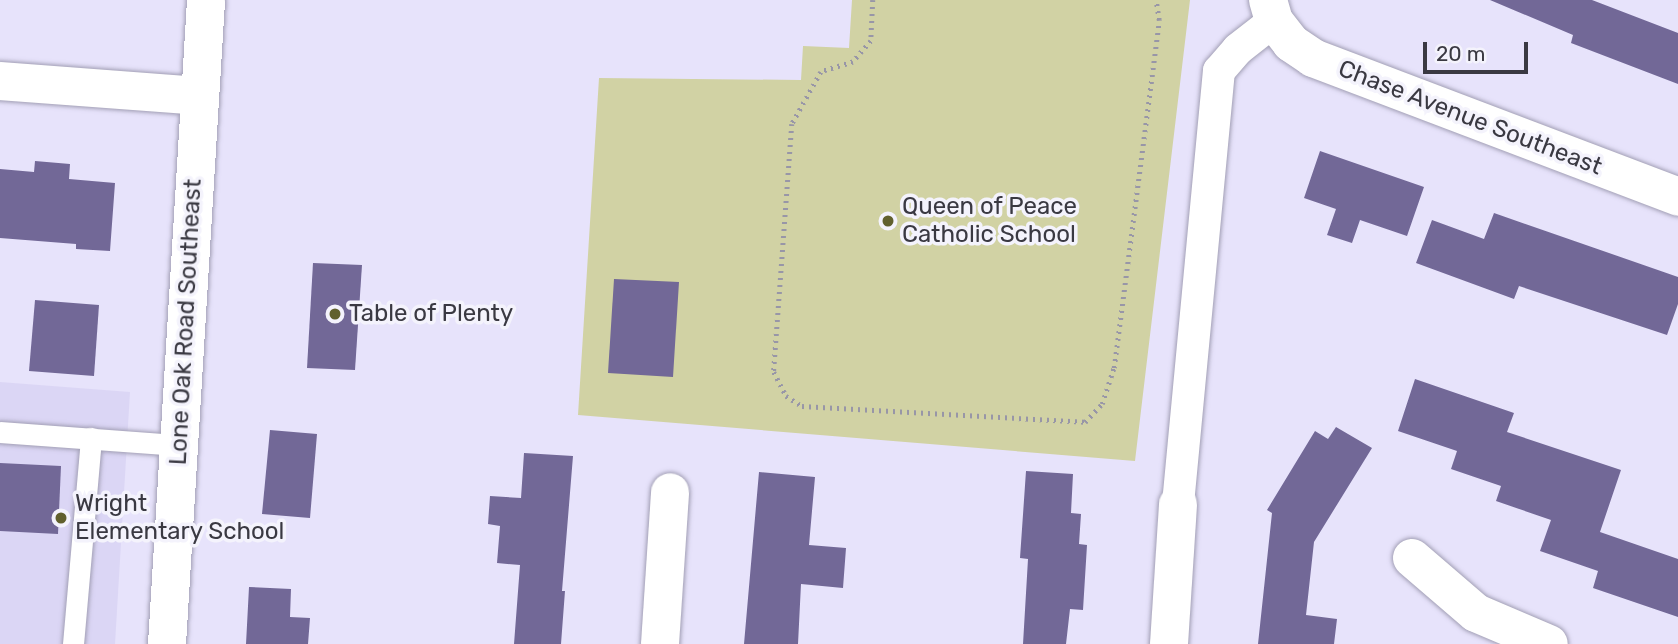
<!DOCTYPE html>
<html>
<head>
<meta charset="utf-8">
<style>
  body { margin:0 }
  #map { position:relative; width:1678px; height:644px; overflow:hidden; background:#e7e3fb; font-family:Rubik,sans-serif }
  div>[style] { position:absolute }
  .built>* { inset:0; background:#dbd6f5 }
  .green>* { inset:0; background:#d1d2a4 }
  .building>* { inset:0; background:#726897 }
  .path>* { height:4.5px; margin-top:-2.25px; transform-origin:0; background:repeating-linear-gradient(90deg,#9896a7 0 2px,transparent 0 7px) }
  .roads { filter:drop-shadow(0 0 2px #a29fb5) drop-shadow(0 0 2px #a29fb5) }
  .service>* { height:21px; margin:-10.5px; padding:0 10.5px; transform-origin:10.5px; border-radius:10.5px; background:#fff }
  .pedestrian>* { height:32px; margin:-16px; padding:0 16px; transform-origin:16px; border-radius:16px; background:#fff }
  .minor>* { height:38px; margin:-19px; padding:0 19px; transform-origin:19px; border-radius:19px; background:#fff }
  .tertiary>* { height:38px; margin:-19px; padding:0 19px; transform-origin:19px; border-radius:19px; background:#fff }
  .dots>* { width:19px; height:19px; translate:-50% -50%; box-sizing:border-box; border:4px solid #f4f3fc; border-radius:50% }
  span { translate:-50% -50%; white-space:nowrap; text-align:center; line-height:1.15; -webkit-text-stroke:7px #f4f3fc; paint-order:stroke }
  .street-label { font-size:24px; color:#3a3942 }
  .poi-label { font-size:24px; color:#3a3942 }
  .left { translate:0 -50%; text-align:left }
  .scale { position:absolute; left:1423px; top:42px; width:105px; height:32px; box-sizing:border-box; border:4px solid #3a3942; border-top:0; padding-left:9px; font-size:21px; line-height:24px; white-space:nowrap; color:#3a3942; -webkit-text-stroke:5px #f4f3fc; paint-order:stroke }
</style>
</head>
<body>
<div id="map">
  <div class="built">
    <div style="clip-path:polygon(0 382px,130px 392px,115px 644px,0 644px)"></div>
  </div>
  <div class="green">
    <div style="clip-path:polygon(852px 0,1190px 0,1135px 461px,578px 415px,599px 78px,801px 80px,803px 46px,849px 48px)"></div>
  </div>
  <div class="building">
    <div style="clip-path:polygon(1490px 0,1592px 0,1678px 33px,1678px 84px,1571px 43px,1573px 35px)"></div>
    <div style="clip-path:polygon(1320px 151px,1424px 187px,1407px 236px,1360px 220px,1352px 243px,1327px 235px,1336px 209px,1304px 198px)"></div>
    <div style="clip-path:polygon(35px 161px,70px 164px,69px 179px,115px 183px,110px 251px,76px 249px,76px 244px,0 238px,0 169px,34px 172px)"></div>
    <div style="clip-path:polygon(1494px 213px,1678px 277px,1678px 304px,1667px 335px,1519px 286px,1514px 299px,1416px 263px,1432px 220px,1484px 239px)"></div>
    <div style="clip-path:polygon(313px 263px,362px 265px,355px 370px,307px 368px)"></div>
    <div style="clip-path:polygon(614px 279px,679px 282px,673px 377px,608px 373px)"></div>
    <div style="clip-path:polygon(35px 300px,99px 305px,94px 376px,29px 371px)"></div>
    <div style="clip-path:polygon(1415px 379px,1514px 413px,1507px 432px,1621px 470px,1600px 532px,1678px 559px,1678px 617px,1593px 588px,1598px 571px,1540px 551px,1551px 520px,1496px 501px,1501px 486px,1451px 469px,1457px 451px,1398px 431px)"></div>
    <div style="clip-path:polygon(1336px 427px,1372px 448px,1314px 542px,1306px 615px,1337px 619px,1334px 644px,1258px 644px,1272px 513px,1267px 510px,1315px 431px,1328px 439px)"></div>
    <div style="clip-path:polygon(270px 430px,317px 434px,310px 518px,262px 514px)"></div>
    <div style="clip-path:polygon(524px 453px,573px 456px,562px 591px,565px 591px,561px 644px,514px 644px,520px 565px,497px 563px,500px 526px,488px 524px,490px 496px,521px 498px)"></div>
    <div style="clip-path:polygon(0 463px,61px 466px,58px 534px,0 531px)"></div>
    <div style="clip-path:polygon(1026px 471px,1073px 474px,1071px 513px,1081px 514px,1079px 544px,1087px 545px,1083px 610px,1070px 609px,1066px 644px,1023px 644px,1028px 559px,1020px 558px)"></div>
    <div style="clip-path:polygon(759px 472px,815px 477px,809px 545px,846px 548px,843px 588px,801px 584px,798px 644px,744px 644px)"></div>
    <div style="clip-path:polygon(249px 587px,291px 589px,290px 617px,310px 618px,308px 644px,246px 644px)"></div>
  </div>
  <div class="path">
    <div style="left:873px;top:0;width:41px;rotate:92.8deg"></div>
    <div style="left:871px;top:41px;width:28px;rotate:131deg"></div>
    <div style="left:853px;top:62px;width:34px;rotate:163deg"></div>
    <div style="left:821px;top:72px;width:60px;rotate:119.1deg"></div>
    <div style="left:792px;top:124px;width:249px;rotate:94.2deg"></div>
    <div style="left:774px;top:372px;width:27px;rotate:63deg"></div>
    <div style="left:786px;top:396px;width:19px;rotate:32deg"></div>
    <div style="left:802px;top:406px;width:283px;rotate:3.2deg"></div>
    <div style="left:1085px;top:422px;width:25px;rotate:-47deg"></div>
    <div style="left:1102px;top:404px;width:38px;rotate:-72deg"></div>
    <div style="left:1114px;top:368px;width:351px;rotate:-82.6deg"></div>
    <div style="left:1159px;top:20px;width:20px;rotate:-99deg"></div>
  </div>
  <div class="roads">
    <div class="service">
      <div style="left:0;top:432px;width:179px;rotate:4.2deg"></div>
      <div style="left:73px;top:644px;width:207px;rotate:-85deg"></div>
    </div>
    <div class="pedestrian">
      <div style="left:1178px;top:504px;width:435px;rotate:-84.6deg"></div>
      <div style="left:1219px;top:71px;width:29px;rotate:-49deg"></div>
      <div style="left:1238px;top:49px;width:46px;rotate:-37.9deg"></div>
    </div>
    <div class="minor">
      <div style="left:1268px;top:0;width:22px;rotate:74deg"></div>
      <div style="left:1274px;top:21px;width:28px;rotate:52deg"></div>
      <div style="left:1291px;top:43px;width:27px;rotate:34deg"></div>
      <div style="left:1313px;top:58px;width:391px;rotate:20.8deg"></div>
      <div style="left:0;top:81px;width:200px;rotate:4.3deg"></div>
      <div style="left:1412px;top:558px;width:84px;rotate:40.7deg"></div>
      <div style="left:1476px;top:613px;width:79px;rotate:23deg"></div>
      <div style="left:660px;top:644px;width:152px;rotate:-86.2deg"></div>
      <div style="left:1169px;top:644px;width:140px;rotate:-86.3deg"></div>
    </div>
    <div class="tertiary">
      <div style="left:167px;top:644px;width:645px;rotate:-86.53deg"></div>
    </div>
  </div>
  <div class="dots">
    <div style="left:888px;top:221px;background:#61602d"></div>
    <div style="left:335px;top:314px;background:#61602d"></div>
    <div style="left:61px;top:518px;background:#61602d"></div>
  </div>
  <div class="street-label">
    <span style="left:1470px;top:118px;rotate:21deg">Chase Avenue Southeast</span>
    <span style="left:186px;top:322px;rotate:-87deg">Lone Oak Road Southeast</span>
  </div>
  <div class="poi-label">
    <span class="left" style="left:902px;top:221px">Queen of Peace<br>Catholic School</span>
    <span class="left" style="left:349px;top:314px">Table of Plenty</span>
    <span class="left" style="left:75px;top:518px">Wright<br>Elementary School</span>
  </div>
  <div class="scale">20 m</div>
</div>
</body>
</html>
